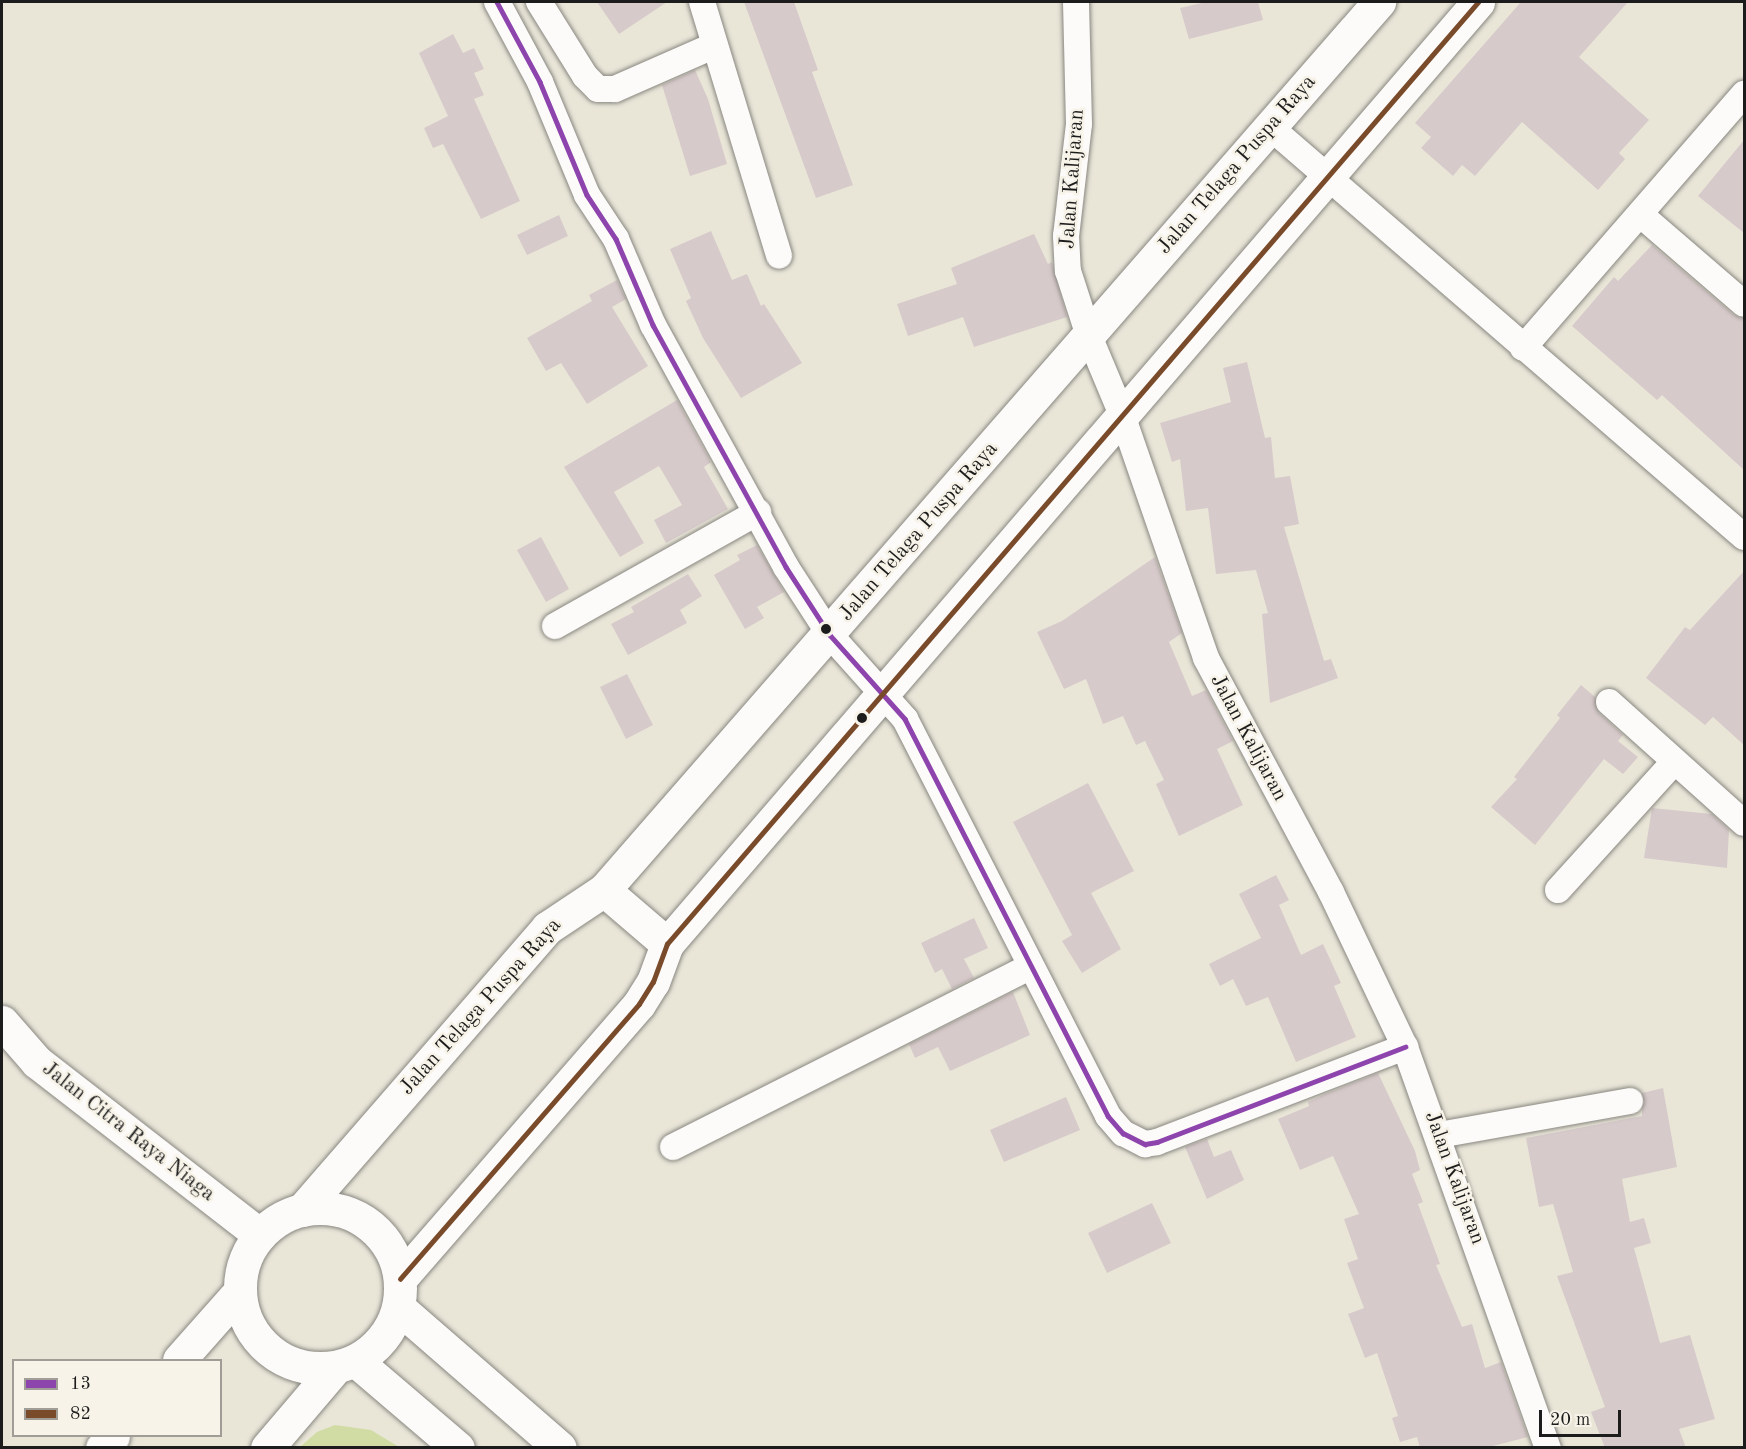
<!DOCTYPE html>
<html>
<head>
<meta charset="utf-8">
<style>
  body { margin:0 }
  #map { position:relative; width:1746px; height:1449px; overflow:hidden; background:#e9e6d8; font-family:"Old Standard TT",serif }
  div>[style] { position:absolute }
  .green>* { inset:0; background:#d0dca3 }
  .building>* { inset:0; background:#d7caca }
  .roads { filter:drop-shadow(0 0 2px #898781) drop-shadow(0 0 2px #898781) }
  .street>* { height:26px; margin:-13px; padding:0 13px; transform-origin:13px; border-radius:13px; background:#fcfbf9 }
  .secondary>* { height:33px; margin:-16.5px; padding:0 16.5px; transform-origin:16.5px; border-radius:16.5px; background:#fcfbf9 }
  .secondary>.ring { margin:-16.5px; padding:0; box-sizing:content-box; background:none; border:33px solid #fcfbf9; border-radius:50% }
  .bus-1>* { height:4.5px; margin:-2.25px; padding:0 2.25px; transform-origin:2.25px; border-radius:2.25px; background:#8e44ad }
  .bus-2>* { height:4.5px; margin:-2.25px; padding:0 2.25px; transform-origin:2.25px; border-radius:2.25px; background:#7a4b2a }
  .dots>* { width:16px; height:16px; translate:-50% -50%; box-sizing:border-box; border:3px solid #f7f3e8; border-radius:50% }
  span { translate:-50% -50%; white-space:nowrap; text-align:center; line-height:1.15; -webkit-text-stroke:5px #f7f3e8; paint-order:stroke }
  .street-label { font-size:21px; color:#1c1c1c }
  .frame { position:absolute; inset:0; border:3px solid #1c1c1c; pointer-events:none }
  .legend { position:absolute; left:12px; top:1359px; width:210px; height:78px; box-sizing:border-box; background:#f7f3e8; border:2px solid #9f9d96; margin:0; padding:8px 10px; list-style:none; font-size:18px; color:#1c1c1c }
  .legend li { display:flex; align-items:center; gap:12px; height:30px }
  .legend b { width:30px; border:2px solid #9f9d96 }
  .scale { position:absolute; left:1539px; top:1410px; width:82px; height:27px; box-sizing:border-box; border:3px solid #1c1c1c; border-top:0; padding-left:8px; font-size:18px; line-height:21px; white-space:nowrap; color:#1c1c1c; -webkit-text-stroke:4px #f7f3e8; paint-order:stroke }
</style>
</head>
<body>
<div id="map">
  <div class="green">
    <div style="clip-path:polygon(335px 1425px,371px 1430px,399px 1447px,300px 1447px,317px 1432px)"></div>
  </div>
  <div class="building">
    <div style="clip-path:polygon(597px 2px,667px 2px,619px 34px)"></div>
    <div style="clip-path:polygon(744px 2px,794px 2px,818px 70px,812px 72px,853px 185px,816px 198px)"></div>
    <div style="clip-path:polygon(1206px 2px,1258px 2px,1263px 20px,1189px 39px,1180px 8px)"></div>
    <div style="clip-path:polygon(1521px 2px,1628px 2px,1579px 57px,1649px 120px,1619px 153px,1625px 159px,1598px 190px,1522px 122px,1475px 176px,1462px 165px,1453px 176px,1421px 148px,1431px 137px,1415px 123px)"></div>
    <div style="clip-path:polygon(453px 34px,463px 53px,474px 48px,484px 69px,474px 73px,484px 95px,474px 99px,520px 201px,481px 219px,443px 144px,433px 148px,424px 128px,448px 116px,419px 53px)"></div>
    <div style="clip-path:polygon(695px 70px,708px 99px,727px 164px,690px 176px,662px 85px)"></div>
    <div style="clip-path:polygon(1744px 140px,1744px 233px,1698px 196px)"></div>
    <div style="clip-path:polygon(559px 215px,568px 236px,527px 255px,517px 235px)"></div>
    <div style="clip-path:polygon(711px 231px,732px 280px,747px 274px,761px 306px,764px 304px,802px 363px,741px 398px,703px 338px,686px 301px,691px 298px,670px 249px)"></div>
    <div style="clip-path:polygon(1034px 234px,1048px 264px,1052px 262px,1067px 317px,974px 347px,963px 317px,908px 336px,897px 304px,957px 284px,951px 268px)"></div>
    <div style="clip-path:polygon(1652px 245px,1734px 315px,1744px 319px,1744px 470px,1662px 395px,1657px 400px,1572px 326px,1614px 277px,1618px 281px)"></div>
    <div style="clip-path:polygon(617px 280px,626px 299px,612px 307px,648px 366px,587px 404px,561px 363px,546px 371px,527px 338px,592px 301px,589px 295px)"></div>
    <div style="clip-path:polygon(1247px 362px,1265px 438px,1271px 437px,1275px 478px,1290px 476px,1299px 524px,1284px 527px,1324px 661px,1331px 659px,1338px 678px,1270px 703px,1262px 614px,1268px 613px,1256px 570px,1216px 574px,1208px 508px,1186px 511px,1180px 459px,1172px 462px,1160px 423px,1231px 402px,1223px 368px)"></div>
    <div style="clip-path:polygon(677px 400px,711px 462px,704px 467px,728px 509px,666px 543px,654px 520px,682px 505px,659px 466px,614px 492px,644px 543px,620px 557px,564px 467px)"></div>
    <div style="clip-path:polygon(541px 537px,569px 589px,546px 602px,517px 550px)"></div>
    <div style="clip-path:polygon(757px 545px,784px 592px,757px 607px,764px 618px,745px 629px,714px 575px,740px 560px,737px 555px)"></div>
    <div style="clip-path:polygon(1155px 557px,1182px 633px,1169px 642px,1192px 696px,1206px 690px,1233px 741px,1217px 749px,1243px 805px,1179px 836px,1156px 784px,1164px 780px,1145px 741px,1136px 745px,1123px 716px,1103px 724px,1086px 679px,1064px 689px,1037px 632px,1062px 621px)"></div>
    <div style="clip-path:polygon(1744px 571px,1744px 745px,1713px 717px,1705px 725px,1646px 678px,1685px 627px,1690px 630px)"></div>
    <div style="clip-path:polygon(688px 574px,702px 596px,680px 610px,687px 623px,628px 655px,611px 624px,634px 612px,631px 607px)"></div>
    <div style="clip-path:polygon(627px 674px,653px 725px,626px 739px,600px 687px)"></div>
    <div style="clip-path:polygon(1581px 685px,1595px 697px,1599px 713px,1623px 735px,1618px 741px,1638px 757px,1623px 774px,1604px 759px,1535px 845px,1491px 807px,1517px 779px,1514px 777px,1560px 718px,1557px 715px)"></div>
    <div style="clip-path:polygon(1088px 783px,1134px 871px,1091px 893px,1121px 949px,1082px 973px,1062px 941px,1072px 935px,1013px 822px)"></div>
    <div style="clip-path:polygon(1652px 808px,1712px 814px,1729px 830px,1727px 868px,1644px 858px)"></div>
    <div style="clip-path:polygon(1276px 875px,1289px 900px,1279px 905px,1301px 955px,1323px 944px,1341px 983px,1334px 986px,1356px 1037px,1296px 1062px,1268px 997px,1246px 1006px,1233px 979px,1220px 986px,1209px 964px,1261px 938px,1239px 894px)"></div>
    <div style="clip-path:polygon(974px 918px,988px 948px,964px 959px,974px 978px,952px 989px,942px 969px,935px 973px,921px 943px)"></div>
    <div style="clip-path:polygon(1013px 992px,1030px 1035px,950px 1071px,938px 1047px,915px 1058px,909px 1044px)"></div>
    <div style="clip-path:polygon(1378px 1073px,1415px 1151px,1420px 1170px,1412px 1174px,1423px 1202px,1418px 1204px,1440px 1264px,1436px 1265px,1462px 1327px,1472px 1324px,1485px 1368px,1501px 1362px,1528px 1437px,1485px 1448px,1420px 1448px,1417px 1437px,1400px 1442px,1392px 1418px,1398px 1416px,1377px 1353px,1365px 1358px,1348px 1314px,1364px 1308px,1347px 1263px,1358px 1259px,1344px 1219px,1359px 1214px,1333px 1156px,1300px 1170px,1278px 1119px,1309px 1106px,1308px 1102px,1325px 1094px)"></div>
    <div style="clip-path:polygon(1663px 1088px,1677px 1167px,1622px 1179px,1630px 1222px,1644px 1218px,1651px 1243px,1634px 1248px,1660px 1343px,1690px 1335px,1715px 1419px,1679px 1429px,1686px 1448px,1605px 1448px,1591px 1412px,1605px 1407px,1557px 1276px,1573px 1272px,1553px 1204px,1539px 1207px,1526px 1138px,1642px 1116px,1642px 1093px)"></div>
    <div style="clip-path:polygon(1066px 1097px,1080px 1130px,1004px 1162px,990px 1130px)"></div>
    <div style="clip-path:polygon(1207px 1139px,1214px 1157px,1231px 1150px,1244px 1180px,1207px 1199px,1185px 1147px)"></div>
    <div style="clip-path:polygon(1152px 1203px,1171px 1243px,1107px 1273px,1088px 1233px)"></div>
  </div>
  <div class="roads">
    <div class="street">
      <div style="left:497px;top:2px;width:91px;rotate:61.7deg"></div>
      <div style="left:540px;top:82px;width:122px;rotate:67.4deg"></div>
      <div style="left:587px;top:195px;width:53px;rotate:56.6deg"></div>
      <div style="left:616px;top:239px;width:94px;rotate:66.7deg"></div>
      <div style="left:653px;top:325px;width:276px;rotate:61.2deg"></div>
      <div style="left:786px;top:567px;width:81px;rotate:57.1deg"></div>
      <div style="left:830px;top:635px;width:113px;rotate:48.2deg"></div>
      <div style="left:905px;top:719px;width:446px;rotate:62.9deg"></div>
      <div style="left:1108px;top:1116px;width:23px;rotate:49deg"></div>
      <div style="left:1123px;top:1133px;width:25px;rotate:27deg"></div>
      <div style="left:1145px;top:1144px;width:12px;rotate:-9deg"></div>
      <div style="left:1157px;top:1142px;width:266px;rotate:-21deg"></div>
      <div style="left:539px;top:2px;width:87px;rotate:58.1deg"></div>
      <div style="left:585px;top:76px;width:18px;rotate:45deg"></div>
      <div style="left:598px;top:89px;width:17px"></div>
      <div style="left:615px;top:89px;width:107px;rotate:-23.7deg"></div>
      <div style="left:702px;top:2px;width:265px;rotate:73.1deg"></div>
      <div style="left:1076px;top:2px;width:122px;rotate:88.6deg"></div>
      <div style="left:1079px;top:124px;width:113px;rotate:96.6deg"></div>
      <div style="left:1066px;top:236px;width:35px;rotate:87deg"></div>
      <div style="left:1068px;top:271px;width:68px;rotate:72.1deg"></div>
      <div style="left:1089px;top:336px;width:86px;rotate:67.3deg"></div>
      <div style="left:1122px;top:415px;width:257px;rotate:70.9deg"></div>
      <div style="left:1206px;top:658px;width:265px;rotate:61.9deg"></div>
      <div style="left:1331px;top:892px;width:172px;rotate:64.5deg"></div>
      <div style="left:1405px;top:1047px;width:426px;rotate:70.4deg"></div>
      <div style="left:1270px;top:127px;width:627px;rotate:40.86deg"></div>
      <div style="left:1641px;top:215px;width:136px;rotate:40.8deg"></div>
      <div style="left:1523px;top:348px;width:337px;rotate:-49deg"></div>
      <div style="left:555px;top:626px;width:233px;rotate:-29.3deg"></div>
      <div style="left:1609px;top:702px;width:181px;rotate:41.9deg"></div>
      <div style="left:1558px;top:890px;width:173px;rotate:-47.8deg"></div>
      <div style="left:1439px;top:1135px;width:194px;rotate:-10.1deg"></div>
      <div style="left:673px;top:1147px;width:401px;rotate:-26.8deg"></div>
    </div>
    <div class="secondary">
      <div style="left:604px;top:890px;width:83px;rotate:40.6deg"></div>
      <div style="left:2px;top:1022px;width:53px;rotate:48.8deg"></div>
      <div style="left:37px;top:1062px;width:282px;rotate:37.8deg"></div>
      <div class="ring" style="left:240px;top:1208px;width:127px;height:127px"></div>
      <div style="left:302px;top:1210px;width:374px;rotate:-49deg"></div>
      <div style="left:547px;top:928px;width:69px;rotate:-33.7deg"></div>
      <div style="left:604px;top:890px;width:1179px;rotate:-48.89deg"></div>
      <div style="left:400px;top:1279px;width:364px;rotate:-49deg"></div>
      <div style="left:639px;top:1004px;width:26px;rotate:-58deg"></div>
      <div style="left:653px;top:982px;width:40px;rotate:-69.8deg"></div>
      <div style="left:667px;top:944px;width:1243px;rotate:-49.27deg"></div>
      <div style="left:399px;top:1308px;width:213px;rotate:41deg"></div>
      <div style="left:179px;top:1360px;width:92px;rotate:-48.5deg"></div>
      <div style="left:356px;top:1361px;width:134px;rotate:40.5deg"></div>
      <div style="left:102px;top:1448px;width:16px;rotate:-47deg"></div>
      <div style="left:267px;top:1448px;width:106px;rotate:-49.6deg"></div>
    </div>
  </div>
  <div class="bus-1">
    <div style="left:497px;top:2px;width:91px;rotate:61.7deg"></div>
    <div style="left:540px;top:82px;width:122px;rotate:67.4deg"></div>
    <div style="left:587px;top:195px;width:53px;rotate:56.6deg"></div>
    <div style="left:616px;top:239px;width:94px;rotate:66.7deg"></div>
    <div style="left:653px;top:325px;width:276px;rotate:61.2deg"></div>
    <div style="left:786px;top:567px;width:81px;rotate:57.1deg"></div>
    <div style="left:830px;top:635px;width:113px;rotate:48.2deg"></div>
    <div style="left:905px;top:719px;width:446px;rotate:62.9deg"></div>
    <div style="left:1108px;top:1116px;width:23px;rotate:49deg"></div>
    <div style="left:1123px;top:1133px;width:25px;rotate:27deg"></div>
    <div style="left:1145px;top:1144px;width:12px;rotate:-9deg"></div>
    <div style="left:1157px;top:1142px;width:266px;rotate:-21deg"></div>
  </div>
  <div class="bus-2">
    <div style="left:400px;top:1279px;width:364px;rotate:-49deg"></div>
    <div style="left:639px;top:1004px;width:26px;rotate:-58deg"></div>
    <div style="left:653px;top:982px;width:40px;rotate:-69.8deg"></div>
    <div style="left:667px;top:944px;width:1243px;rotate:-49.27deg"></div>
  </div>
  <div class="dots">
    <div style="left:826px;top:629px;background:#1c1c1c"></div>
    <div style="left:862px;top:718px;background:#1c1c1c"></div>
  </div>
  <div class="street-label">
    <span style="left:1237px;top:165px;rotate:-49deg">Jalan Telaga Puspa Raya</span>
    <span style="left:1073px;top:179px;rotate:-86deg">Jalan Kalijaran</span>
    <span style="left:919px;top:532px;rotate:-49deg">Jalan Telaga Puspa Raya</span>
    <span style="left:1248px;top:738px;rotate:62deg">Jalan Kalijaran</span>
    <span style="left:481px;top:1007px;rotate:-48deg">Jalan Telaga Puspa Raya</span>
    <span style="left:128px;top:1132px;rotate:38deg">Jalan Citra Raya Niaga</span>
    <span style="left:1454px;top:1178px;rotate:70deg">Jalan Kalijaran</span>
  </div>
  <div class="frame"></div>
  <ul class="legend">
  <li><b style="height:8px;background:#8e44ad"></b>13</li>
  <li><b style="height:8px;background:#7a4b2a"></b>82</li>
  </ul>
  <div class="scale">20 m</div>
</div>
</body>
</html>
